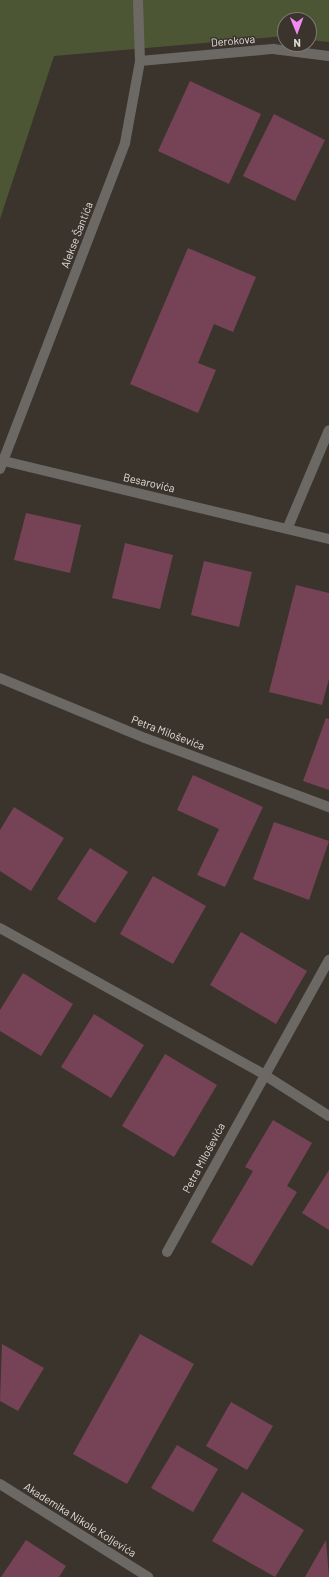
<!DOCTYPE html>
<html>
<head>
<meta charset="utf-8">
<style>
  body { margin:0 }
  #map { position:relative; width:329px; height:1577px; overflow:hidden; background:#3a342d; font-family:Barlow,sans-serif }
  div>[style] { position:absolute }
  .green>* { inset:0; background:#4c5634 }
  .building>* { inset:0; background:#764356 }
  .minor>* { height:10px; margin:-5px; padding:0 5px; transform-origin:5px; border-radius:5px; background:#6c6965 }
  span { translate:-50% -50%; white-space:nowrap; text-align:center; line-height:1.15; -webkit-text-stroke:3px #3a342d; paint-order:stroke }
  .street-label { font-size:11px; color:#e2deda }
  .north { position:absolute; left:277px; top:12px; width:40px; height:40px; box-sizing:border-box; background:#3a342d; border:1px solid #7d7872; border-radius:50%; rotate:179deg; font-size:11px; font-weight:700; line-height:16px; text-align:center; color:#e2deda }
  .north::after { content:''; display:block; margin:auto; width:14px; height:18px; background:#f38af1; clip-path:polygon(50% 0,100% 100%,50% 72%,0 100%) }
</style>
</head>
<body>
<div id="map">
  <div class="green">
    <div style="clip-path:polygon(0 0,329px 0,329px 42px,309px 40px,309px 20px,285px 20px,285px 36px,54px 56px,0 219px)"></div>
  </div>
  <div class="building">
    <div style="clip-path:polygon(190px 81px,261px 114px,229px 184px,158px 151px)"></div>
    <div style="clip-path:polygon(274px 114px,325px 140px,295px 201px,243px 176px)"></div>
    <div style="clip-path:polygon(188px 248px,256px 277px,233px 332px,214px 324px,198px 363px,216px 370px,198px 413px,130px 384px)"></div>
    <div style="clip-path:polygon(26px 513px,81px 525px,70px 573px,14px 560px)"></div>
    <div style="clip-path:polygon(125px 543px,173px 555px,160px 609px,112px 598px)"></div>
    <div style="clip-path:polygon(204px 561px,252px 572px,239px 627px,191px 615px)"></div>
    <div style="clip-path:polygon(296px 585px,329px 593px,329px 679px,322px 705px,269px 692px)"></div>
    <div style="clip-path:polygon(326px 718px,329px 719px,329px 790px,303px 781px)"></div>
    <div style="clip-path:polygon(193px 775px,263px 807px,225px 887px,197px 875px,219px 829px,177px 810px)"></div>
    <div style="clip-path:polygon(14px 807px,64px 838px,31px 891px,0 871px,0 830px)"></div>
    <div style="clip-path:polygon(274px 822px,329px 841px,309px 900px,253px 879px)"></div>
    <div style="clip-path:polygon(90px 848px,128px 872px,95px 923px,57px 899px)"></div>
    <div style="clip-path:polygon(153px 876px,206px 906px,173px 964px,120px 934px)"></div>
    <div style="clip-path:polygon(241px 932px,307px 971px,276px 1024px,210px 985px)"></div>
    <div style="clip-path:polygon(23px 973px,73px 1004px,41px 1056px,0 1031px,0 1010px)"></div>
    <div style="clip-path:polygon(94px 1014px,144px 1045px,111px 1098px,61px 1067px)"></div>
    <div style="clip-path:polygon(165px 1054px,217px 1085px,174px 1157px,122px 1126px)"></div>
    <div style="clip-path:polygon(273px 1120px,312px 1143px,287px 1186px,297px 1192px,252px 1266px,211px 1242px,253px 1171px,245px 1167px)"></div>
    <div style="clip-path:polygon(329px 1170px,329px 1230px,302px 1213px)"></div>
    <div style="clip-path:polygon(140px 1334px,194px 1364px,127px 1484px,73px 1454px)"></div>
    <div style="clip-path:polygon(2px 1344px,44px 1368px,18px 1411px,0 1401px)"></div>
    <div style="clip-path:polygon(231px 1402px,273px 1426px,247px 1470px,206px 1446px)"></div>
    <div style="clip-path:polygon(177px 1445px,218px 1469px,193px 1512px,151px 1488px)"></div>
    <div style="clip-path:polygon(242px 1492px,304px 1530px,275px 1577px,212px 1541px)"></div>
    <div style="clip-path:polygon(26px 1540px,66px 1566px,59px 1577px,1px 1577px)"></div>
    <div style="clip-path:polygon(326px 1540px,329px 1577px,305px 1577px)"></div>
  </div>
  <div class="minor">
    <div style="left:140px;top:61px;width:134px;rotate:-5.2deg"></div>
    <div style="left:273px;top:49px;width:56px;rotate:7.1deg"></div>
    <div style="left:4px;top:461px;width:334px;rotate:13.5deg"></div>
    <div style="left:0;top:469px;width:349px;rotate:-69deg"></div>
    <div style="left:125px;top:143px;width:83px;rotate:-79.6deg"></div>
    <div style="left:140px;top:61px;width:61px;rotate:-91.9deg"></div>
    <div style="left:288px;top:527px;width:105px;rotate:-67.1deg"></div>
    <div style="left:0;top:678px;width:157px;rotate:22.5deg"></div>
    <div style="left:145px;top:738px;width:197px;rotate:20.6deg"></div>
    <div style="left:0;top:928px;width:301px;rotate:29deg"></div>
    <div style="left:263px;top:1074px;width:78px;rotate:32.5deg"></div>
    <div style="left:167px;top:1252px;width:334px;rotate:-61deg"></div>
    <div style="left:0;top:1484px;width:175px;rotate:32.1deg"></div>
  </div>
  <div class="street-label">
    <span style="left:233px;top:41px;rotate:-5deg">Derokova</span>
    <span style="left:77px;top:235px;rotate:-69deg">Alekse Šantića</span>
    <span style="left:149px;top:483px;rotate:13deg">Besarovića</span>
    <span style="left:168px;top:733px;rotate:21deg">Petra Miloševića</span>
    <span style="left:204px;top:1158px;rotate:-62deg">Petra Miloševića</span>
    <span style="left:80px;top:1520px;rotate:32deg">Akademika Nikole Koljevića</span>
  </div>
  <div class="north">N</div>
</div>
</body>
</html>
